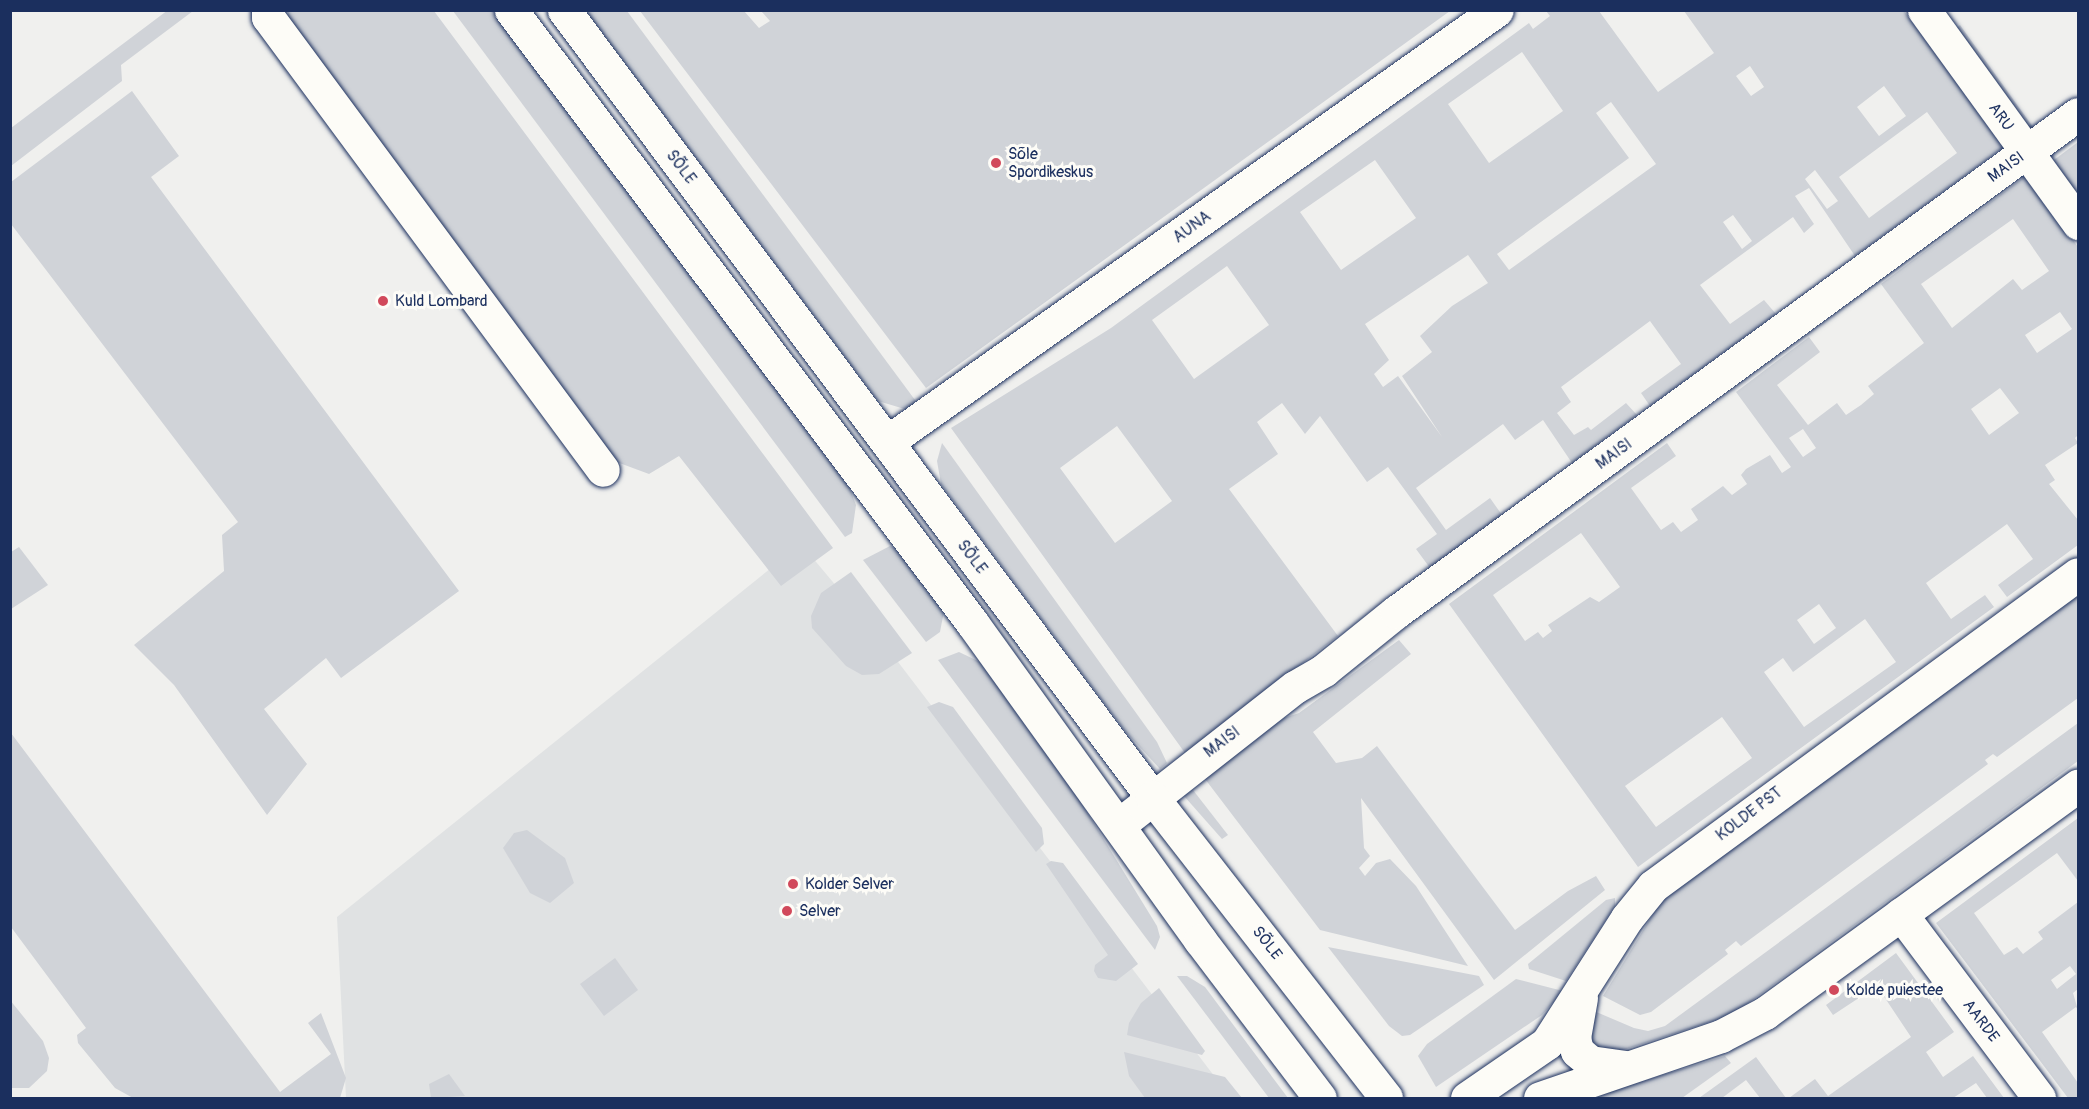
<!DOCTYPE html>
<html>
<head>
<meta charset="utf-8">
<style>
  body { margin:0 }
  #map { position:relative; width:2089px; height:1109px; overflow:hidden; background:#f0f0ee; font-family:Pangolin,sans-serif }
  div>[style] { position:absolute }
  .built>* { inset:0; background:#e0e2e3 }
  .green>* { inset:0; background:#d0d3d8 }
  .roads { filter:drop-shadow(0 0 2px #1b2f5e) drop-shadow(0 0 2px #1b2f5e) }
  .minor>* { height:33px; margin:-16.5px; padding:0 16.5px; transform-origin:16.5px; border-radius:16.5px; background:#fdfcf7 }
  .major>* { height:33px; margin:-16.5px; padding:0 16.5px; transform-origin:16.5px; border-radius:16.5px; background:#fdfcf7 }
  .dots>* { width:16px; height:16px; translate:-50% -50%; box-sizing:border-box; border:3px solid #fdfcf7; border-radius:50% }
  span { translate:-50% -50%; white-space:nowrap; text-align:center; line-height:1.15; -webkit-text-stroke:6px #fdfcf7; paint-order:stroke }
  .street-label { font-size:16px; color:#1b2f5e }
  .poi-label { font-size:16px; color:#1b2f5e }
  .left { translate:0 -50%; text-align:left }
  .frame { position:absolute; inset:0; border:12px solid #1b2f5e; pointer-events:none }
</style>
</head>
<body>
<div id="map">
  <div class="built">
    <div style="clip-path:polygon(801px 544px,879px 637px,1231px 1098px,346px 1098px,337px 917px)"></div>
  </div>
  <div class="green">
    <div style="clip-path:polygon(168px 10px,193px 11px,121px 65px,122px 81px,11px 166px,11px 128px)"></div>
    <div style="clip-path:polygon(288px 11px,434px 11px,833px 548px,781px 586px,679px 456px,649px 474px,614px 461px,288px 17px)"></div>
    <div style="clip-path:polygon(453px 11px,496px 11px,848px 484px,856px 505px,852px 533px,845px 537px)"></div>
    <div style="clip-path:polygon(586px 11px,627px 11px,918px 404px,908px 410px,878px 401px)"></div>
    <div style="clip-path:polygon(761px 11px,1450px 11px,926px 388px,640px 11px,744px 11px,759px 28px,770px 21px)"></div>
    <div style="clip-path:polygon(evenodd,1546px 11px,1599px 11px,1658px 92px,1714px 53px,1684px 11px,1904px 11px,2004px 147px,1855px 256px,1809px 188px,1795px 196px,1814px 224px,1804px 233px,1793px 217px,1700px 285px,1730px 324px,1764px 300px,1776px 314px,1650px 406px,1641px 393px,1681px 364px,1650px 321px,1561px 387px,1571px 402px,1557px 413px,1574px 435px,1588px 427px,1591px 430px,1626px 403px,1637px 415px,1572px 463px,1543px 420px,1515px 440px,1503px 424px,1416px 488px,1446px 530px,1490px 498px,1502px 515px,1430px 568px,1416px 549px,1437px 534px,1388px 467px,1367px 482px,1320px 416px,1305px 434px,1282px 403px,1257px 422px,1278px 454px,1229px 489px,1338px 636px,1185px 753px,951px 428px,1111px 328px,1529px 23px,1533px 29px,1550px 16px,1546px 11px,1522px 52px,1563px 111px,1489px 163px,1448px 104px,1522px 52px,1546px 11px,1750px 66px,1764px 87px,1751px 96px,1736px 76px,1750px 66px,1546px 11px,1884px 86px,1906px 116px,1879px 136px,1857px 107px,1884px 86px,1546px 11px,1611px 102px,1656px 164px,1509px 270px,1497px 254px,1629px 158px,1596px 113px,1611px 102px,1546px 11px,1927px 112px,1957px 153px,1869px 218px,1839px 177px,1927px 112px,1546px 11px,1375px 160px,1416px 218px,1341px 270px,1300px 212px,1375px 160px,1546px 11px,1815px 170px,1838px 201px,1827px 209px,1805px 179px,1815px 170px,1546px 11px,1733px 215px,1752px 241px,1742px 249px,1723px 222px,1733px 215px,1546px 11px,1468px 255px,1488px 283px,1452px 306px,1420px 336px,1432px 352px,1402px 376px,1442px 437px,1398px 376px,1383px 387px,1374px 374px,1389px 360px,1365px 324px,1468px 255px,1546px 11px,1227px 266px,1269px 325px,1194px 379px,1152px 320px,1227px 266px,1546px 11px,1117px 426px,1172px 501px,1115px 543px,1060px 468px,1117px 426px)"></div>
    <div style="clip-path:polygon(1960px 25px,2035px 130px,2027px 128px,1954px 30px)"></div>
    <div style="clip-path:polygon(132px 91px,179px 156px,151px 177px,459px 591px,341px 678px,326px 658px,264px 709px,307px 764px,267px 815px,174px 685px,134px 645px,224px 571px,222px 535px,238px 522px,11px 224px,11px 182px)"></div>
    <div style="clip-path:polygon(2078px 142px,2078px 202px,2050px 163px)"></div>
    <div style="clip-path:polygon(evenodd,2027px 175px,2078px 247px,2078px 435px,2075px 438px,2078px 443px,2045px 465px,2055px 480px,2049px 484px,2078px 520px,2078px 545px,2007px 597px,1998px 585px,2033px 559px,2007px 524px,1926px 583px,1951px 619px,1985px 595px,1994px 607px,1638px 867px,1449px 604px,1667px 443px,1676px 456px,1631px 488px,1661px 530px,1673px 522px,1681px 532px,1698px 520px,1691px 509px,1723px 486px,1732px 495px,1747px 484px,1741px 475px,1746px 469px,1770px 455px,1782px 473px,1791px 467px,1736px 392px,1809px 337px,1820px 352px,1777px 385px,1808px 425px,1837px 403px,1846px 415px,1861px 405px,1874px 394px,1868px 386px,1924px 343px,1881px 284px,2027px 175px,2013px 219px,2049px 271px,2022px 290px,2013px 279px,1952px 328px,1921px 284px,2013px 219px,2027px 175px,2060px 312px,2072px 329px,2037px 353px,2025px 335px,2060px 312px,2027px 175px,2000px 388px,2019px 413px,1989px 435px,1971px 409px,2000px 388px,2027px 175px,1803px 429px,1816px 448px,1803px 457px,1789px 438px,1803px 429px,2027px 175px,1581px 533px,1620px 587px,1599px 602px,1590px 597px,1548px 625px,1552px 631px,1543px 638px,1538px 632px,1525px 641px,1493px 595px,1581px 533px,2027px 175px,1819px 604px,1836px 628px,1814px 644px,1797px 620px,1819px 604px,2027px 175px,1865px 619px,1896px 662px,1804px 727px,1764px 672px,1783px 658px,1793px 672px,1865px 619px,2027px 175px,1722px 717px,1752px 758px,1656px 827px,1625px 786px,1722px 717px)"></div>
    <div style="clip-path:polygon(942px 443px,1157px 742px,1167px 763px,1160px 769px,1126px 732px,941px 484px,937px 461px)"></div>
    <div style="clip-path:polygon(890px 546px,898px 550px,944px 611px,940px 632px,926px 642px,863px 560px)"></div>
    <div style="clip-path:polygon(19px 547px,48px 585px,11px 609px,11px 552px)"></div>
    <div style="clip-path:polygon(851px 572px,912px 653px,879px 674px,862px 675px,846px 666px,812px 628px,811px 616px,821px 593px)"></div>
    <div style="clip-path:polygon(2078px 595px,2078px 698px,1997px 757px,1993px 754px,1985px 760px,1988px 764px,1741px 946px,1736px 941px,1725px 950px,1728px 954px,1651px 1012px,1640px 1015px,1603px 996px,1661px 901px)"></div>
    <div style="clip-path:polygon(1399px 640px,1411px 654px,1313px 732px,1336px 763px,1362px 758px,1377px 746px,1515px 930px,1568px 891px,1596px 876px,1605px 890px,1494px 980px,1361px 798px,1364px 848px,1370px 856px,1359px 868px,1365px 876px,1376px 863px,1390px 859px,1416px 886px,1468px 966px,1320px 930px,1202px 775px,1284px 718px,1299px 713px)"></div>
    <div style="clip-path:polygon(959px 652px,980px 662px,1063px 773px,1157px 926px,1160px 937px,1155px 950px,938px 660px)"></div>
    <div style="clip-path:polygon(939px 702px,953px 707px,1042px 828px,1044px 844px,1036px 852px,927px 707px)"></div>
    <div style="clip-path:polygon(2078px 723px,2078px 761px,1747px 1004px,1725px 1017px,1617px 1052px,1599px 1048px,1589px 1037px,1594px 1011px,1634px 1028px,1648px 1031px,1665px 1026px)"></div>
    <div style="clip-path:polygon(11px 733px,280px 1092px,331px 1054px,308px 1023px,321px 1013px,346px 1078px,340px 1098px,133px 1098px,115px 1088px,78px 1043px,77px 1035px,86px 1028px,11px 927px)"></div>
    <div style="clip-path:polygon(1193px 790px,1228px 835px,1222px 839px,1184px 796px)"></div>
    <div style="clip-path:polygon(evenodd,2078px 818px,2078px 881px,2057px 853px,1974px 913px,2004px 955px,2017px 947px,2023px 954px,2043px 939px,2038px 932px,2078px 902px,2078px 989px,2073px 993px,2078px 1010px,2076px 1007px,2042px 1032px,2078px 1083px,2078px 1098px,2068px 1098px,1936px 923px,2078px 818px,2070px 966px,2076px 974px,2057px 989px,2051px 980px,2070px 966px)"></div>
    <div style="clip-path:polygon(527px 830px,565px 858px,574px 883px,550px 903px,530px 893px,503px 848px,514px 833px)"></div>
    <div style="clip-path:polygon(1051px 861px,1063px 863px,1138px 964px,1116px 981px,1098px 978px,1094px 971px,1095px 965px,1108px 955px,1046px 864px)"></div>
    <div style="clip-path:polygon(1615px 898px,1615px 906px,1566px 981px,1529px 969px,1528px 964px,1606px 900px)"></div>
    <div style="clip-path:polygon(1328px 947px,1479px 976px,1484px 985px,1410px 1035px,1402px 1036px,1389px 1026px)"></div>
    <div style="clip-path:polygon(1896px 953px,1954px 1032px,1926px 1052px,1943px 1077px,1973px 1056px,2004px 1098px,1987px 1098px,1976px 1083px,1953px 1098px,1789px 1098px,1815px 1079px,1828px 1096px,1911px 1037px,1877px 986px,1833px 1015px,1826px 1005px)"></div>
    <div style="clip-path:polygon(615px 958px,638px 990px,604px 1016px,580px 984px)"></div>
    <div style="clip-path:polygon(1177px 976px,1187px 976px,1205px 987px,1288px 1098px,1269px 1098px)"></div>
    <div style="clip-path:polygon(1516px 979px,1563px 991px,1542px 1015px,1436px 1087px,1418px 1056px,1427px 1044px)"></div>
    <div style="clip-path:polygon(1159px 988px,1205px 1051px,1202px 1055px,1127px 1035px,1129px 1023px,1141px 1003px)"></div>
    <div style="clip-path:polygon(10px 1000px,43px 1041px,49px 1058px,47px 1071px,29px 1088px,11px 1088px)"></div>
    <div style="clip-path:polygon(1124px 1052px,1225px 1077px,1242px 1098px,1145px 1098px,1129px 1076px)"></div>
    <div style="clip-path:polygon(1725px 1056px,1731px 1063px,1682px 1098px,1587px 1098px)"></div>
    <div style="clip-path:polygon(1756px 1057px,1786px 1098px,1760px 1098px,1746px 1080px,1722px 1098px,1699px 1098px)"></div>
    <div style="clip-path:polygon(449px 1074px,465px 1096px,431px 1098px,429px 1084px)"></div>
  </div>
  <div class="roads">
    <div class="minor">
      <div style="left:268px;top:10px;width:7px;rotate:90deg"></div>
      <div style="left:268px;top:17px;width:563px;rotate:53.52deg"></div>
      <div style="left:1924px;top:10px;width:263px;rotate:54.1deg"></div>
      <div style="left:887px;top:442px;width:747px;rotate:-35.31deg"></div>
      <div style="left:1120px;top:824px;width:222px;rotate:-38.1deg"></div>
      <div style="left:1295px;top:687px;width:34px;rotate:-30deg"></div>
      <div style="left:1324px;top:670px;width:92px;rotate:-38.9deg"></div>
      <div style="left:1396px;top:612px;width:844px;rotate:-36.14deg"></div>
      <div style="left:1901px;top:914px;width:230px;rotate:53.1deg"></div>
      <div style="left:1581px;top:998px;width:40px;rotate:100deg"></div>
      <div style="left:1574px;top:1037px;width:14px;rotate:78deg"></div>
      <div style="left:1577px;top:1051px;width:17px;rotate:40deg"></div>
      <div style="left:1590px;top:1062px;width:36px;rotate:8deg"></div>
      <div style="left:1467px;top:1098px;width:97px;rotate:-34.5deg"></div>
      <div style="left:1547px;top:1043px;width:148px;rotate:-57.4deg"></div>
      <div style="left:1627px;top:918px;width:41px;rotate:-50.9deg"></div>
      <div style="left:1653px;top:886px;width:527px;rotate:-36.28deg"></div>
      <div style="left:1540px;top:1098px;width:191px;rotate:-18.9deg"></div>
      <div style="left:1721px;top:1036px;width:50px;rotate:-27.6deg"></div>
      <div style="left:1765px;top:1013px;width:387px;rotate:-36deg"></div>
    </div>
    <div class="major">
      <div style="left:511px;top:10px;width:768px;rotate:53.04deg"></div>
      <div style="left:973px;top:624px;width:389px;rotate:54.3deg"></div>
      <div style="left:1200px;top:940px;width:198px;rotate:52.8deg"></div>
      <div style="left:564px;top:10px;width:982px;rotate:53.24deg"></div>
      <div style="left:1152px;top:797px;width:381px;rotate:52.1deg"></div>
    </div>
  </div>
  <div class="dots">
    <div style="left:996px;top:163px;background:#d1495b"></div>
    <div style="left:383px;top:301px;background:#d1495b"></div>
    <div style="left:793px;top:884px;background:#d1495b"></div>
    <div style="left:787px;top:911px;background:#d1495b"></div>
    <div style="left:1834px;top:990px;background:#d1495b"></div>
  </div>
  <div class="street-label">
    <span style="left:2001px;top:117px;rotate:54deg">ARU</span>
    <span style="left:681px;top:167px;rotate:53deg">SÕLE</span>
    <span style="left:2006px;top:167px;rotate:-36deg">MAISI</span>
    <span style="left:1192px;top:227px;rotate:-36deg">AUNA</span>
    <span style="left:1614px;top:454px;rotate:-36deg">MAISI</span>
    <span style="left:972px;top:557px;rotate:53deg">SÕLE</span>
    <span style="left:1222px;top:742px;rotate:-37deg">MAISI</span>
    <span style="left:1749px;top:814px;rotate:-37deg">KOLDE PST</span>
    <span style="left:1267px;top:943px;rotate:52deg">SÕLE</span>
    <span style="left:1981px;top:1021px;rotate:53deg">AARDE</span>
  </div>
  <div class="poi-label">
    <span class="left" style="left:1008px;top:163px">Sõle<br>Spordikeskus</span>
    <span class="left" style="left:395px;top:301px">Kuld Lombard</span>
    <span class="left" style="left:805px;top:884px">Kolder Selver</span>
    <span class="left" style="left:799px;top:911px">Selver</span>
    <span class="left" style="left:1846px;top:990px">Kolde puiestee</span>
  </div>
  <div class="frame"></div>
</div>
</body>
</html>
